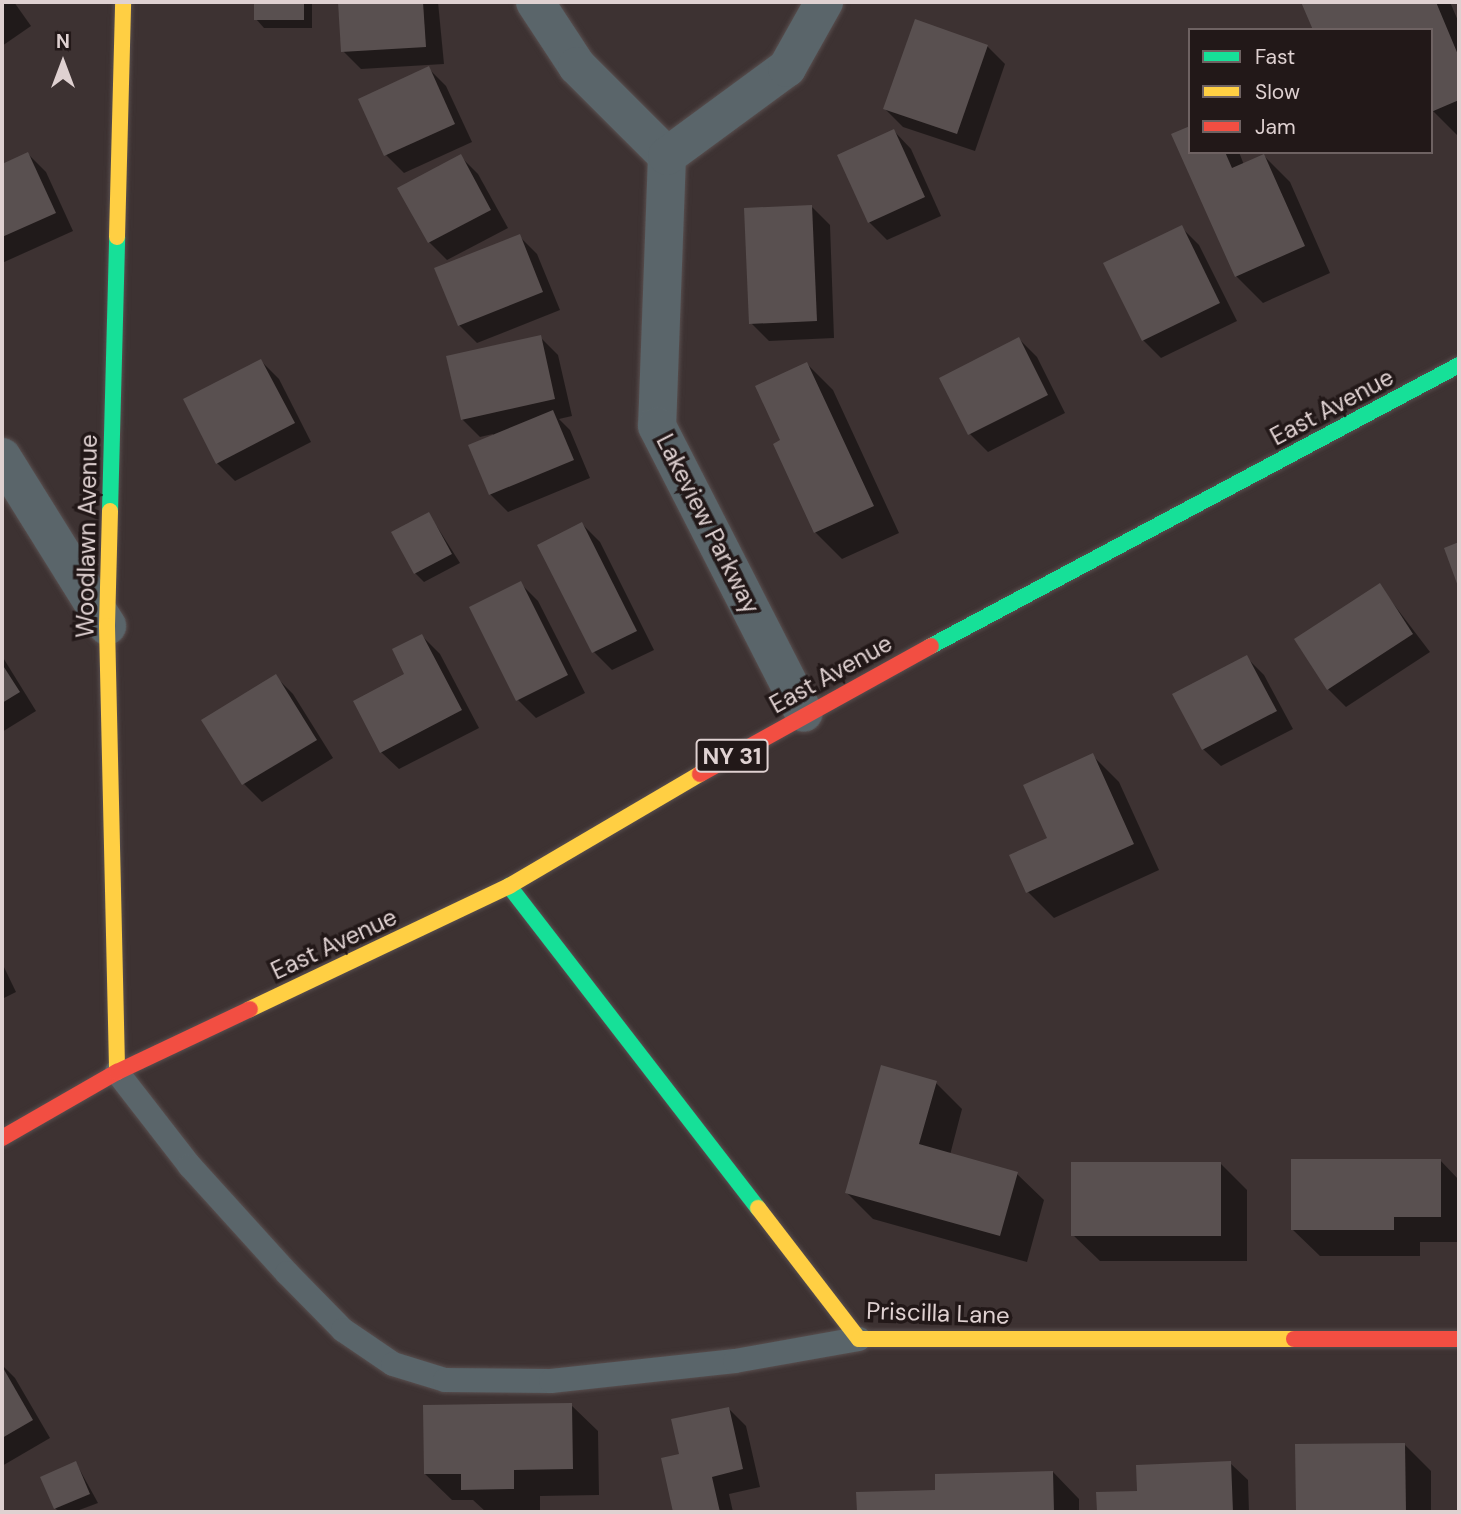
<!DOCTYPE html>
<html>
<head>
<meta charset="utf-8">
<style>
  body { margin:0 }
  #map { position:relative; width:1461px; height:1514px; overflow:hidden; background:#3d3232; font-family:"DM Sans",sans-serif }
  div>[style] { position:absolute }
  .shadow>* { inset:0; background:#0007 }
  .building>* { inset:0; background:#595050 }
  .roads { filter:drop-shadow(0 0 2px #594f4f) drop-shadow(0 0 2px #594f4f) }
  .lane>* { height:24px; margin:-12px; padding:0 12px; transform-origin:12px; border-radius:12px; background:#5a656a }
  .street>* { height:38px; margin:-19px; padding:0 19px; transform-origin:19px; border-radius:19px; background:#5a656a }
  .fast>* { height:16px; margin:-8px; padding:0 8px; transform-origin:8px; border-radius:8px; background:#16e098 }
  .slow>* { height:16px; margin:-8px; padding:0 8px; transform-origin:8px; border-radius:8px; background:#ffcf43 }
  .jam>* { height:16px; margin:-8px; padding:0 8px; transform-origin:8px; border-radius:8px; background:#f24e42 }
  span { translate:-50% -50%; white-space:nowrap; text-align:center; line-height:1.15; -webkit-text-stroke:7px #221818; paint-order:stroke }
  .shield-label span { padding:2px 5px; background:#221818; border:2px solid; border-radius:5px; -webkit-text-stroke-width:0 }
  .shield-label { font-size:23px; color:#dfd1d1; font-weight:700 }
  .street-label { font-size:24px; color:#dfd1d1 }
  .frame { position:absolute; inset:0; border:4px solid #dfd1d1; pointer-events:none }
  .legend { position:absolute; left:1188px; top:28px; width:245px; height:126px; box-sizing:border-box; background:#221818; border:2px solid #6e6262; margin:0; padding:9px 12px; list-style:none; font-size:21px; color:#dfd1d1 }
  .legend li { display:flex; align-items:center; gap:14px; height:35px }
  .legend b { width:35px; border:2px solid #6e6262 }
  .north { position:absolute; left:28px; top:28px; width:70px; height:70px; -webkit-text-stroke:5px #221818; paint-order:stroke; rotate:0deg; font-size:19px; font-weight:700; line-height:28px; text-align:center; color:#dfd1d1 }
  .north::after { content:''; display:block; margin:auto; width:24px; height:32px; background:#dfd1d1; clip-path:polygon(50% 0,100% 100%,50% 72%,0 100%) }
</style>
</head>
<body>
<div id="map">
  <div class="shadow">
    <div style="clip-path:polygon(2px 2px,14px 2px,31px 26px,2px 46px)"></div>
    <div style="clip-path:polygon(256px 2px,312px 2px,312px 28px,264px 28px,256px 19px)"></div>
    <div style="clip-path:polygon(340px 2px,438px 2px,444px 64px,361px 69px,343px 51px)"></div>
    <div style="clip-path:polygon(1303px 2px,1450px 2px,1459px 23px,1459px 137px,1433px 111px,1431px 30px,1315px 30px)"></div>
    <div style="clip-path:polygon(987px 46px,1005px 64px,975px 151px,903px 127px,885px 109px)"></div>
    <div style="clip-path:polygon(428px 68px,446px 86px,472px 142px,404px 173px,386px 155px)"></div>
    <div style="clip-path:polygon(894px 131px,911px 149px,941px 216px,887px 240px,869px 222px)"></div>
    <div style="clip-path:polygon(1190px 152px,1239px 152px,1244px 165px,1264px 156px,1290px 182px,1330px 273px,1263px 303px,1236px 276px)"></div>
    <div style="clip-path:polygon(28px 154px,46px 172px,73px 231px,2px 263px,2px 166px)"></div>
    <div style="clip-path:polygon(460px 156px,478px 174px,508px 228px,447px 260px,429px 242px)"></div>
    <div style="clip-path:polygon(812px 207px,830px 225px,834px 338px,769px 341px,751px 323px)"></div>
    <div style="clip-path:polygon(1181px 227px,1199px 245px,1237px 321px,1161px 358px,1143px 340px,1105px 264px)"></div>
    <div style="clip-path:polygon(519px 236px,537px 254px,560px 310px,477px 343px,459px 325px)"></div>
    <div style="clip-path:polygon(540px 337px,558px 355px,572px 416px,559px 419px,570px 430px,590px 478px,508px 512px,490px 494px,493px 434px,480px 437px,462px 419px)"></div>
    <div style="clip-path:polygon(1019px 339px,1037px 357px,1065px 413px,988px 452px,970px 434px)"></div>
    <div style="clip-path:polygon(261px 361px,279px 379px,311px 442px,235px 481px,217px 463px)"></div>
    <div style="clip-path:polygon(807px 364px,833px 390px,899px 533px,842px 559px,815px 532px,775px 445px,782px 441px)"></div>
    <div style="clip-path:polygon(429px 514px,460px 563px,424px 582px,415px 573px)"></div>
    <div style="clip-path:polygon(582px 524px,600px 542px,654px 650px,612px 670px,594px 652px,540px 546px)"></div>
    <div style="clip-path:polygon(520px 583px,538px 601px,585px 693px,536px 718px,518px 700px,471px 608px)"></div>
    <div style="clip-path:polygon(1379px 585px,1430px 652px,1346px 707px,1328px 689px)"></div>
    <div style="clip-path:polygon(422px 636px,440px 654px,479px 728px,399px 769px,381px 752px)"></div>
    <div style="clip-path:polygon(2px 656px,36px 711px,2px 732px)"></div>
    <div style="clip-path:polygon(1246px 657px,1264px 675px,1293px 729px,1221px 766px,1203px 749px)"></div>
    <div style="clip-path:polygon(276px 677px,293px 694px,333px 758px,262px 802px,244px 784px)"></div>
    <div style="clip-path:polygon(1093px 756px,1119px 782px,1159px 870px,1054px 918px,1028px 892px)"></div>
    <div style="clip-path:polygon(2px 963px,16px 992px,2px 999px)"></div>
    <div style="clip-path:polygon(936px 1083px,962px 1109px,950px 1155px,1017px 1174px,1044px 1200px,1027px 1262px,873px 1219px,847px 1193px)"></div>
    <div style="clip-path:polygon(1440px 1160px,1459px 1180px,1459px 1242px,1420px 1242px,1420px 1256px,1320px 1256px,1293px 1230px)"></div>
    <div style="clip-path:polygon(1220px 1163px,1247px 1190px,1247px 1261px,1100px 1261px,1073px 1235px)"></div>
    <div style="clip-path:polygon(2px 1365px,15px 1378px,50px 1438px,2px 1466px)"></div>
    <div style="clip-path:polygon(571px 1405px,598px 1431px,599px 1495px,540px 1496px,540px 1512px,486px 1512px,473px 1500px,452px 1500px,425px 1474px)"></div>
    <div style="clip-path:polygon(728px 1408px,746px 1426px,760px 1487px,729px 1494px,733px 1512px,675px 1512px,663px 1460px,681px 1455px)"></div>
    <div style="clip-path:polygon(1404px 1444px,1431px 1471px,1431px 1512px,1297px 1512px,1296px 1446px)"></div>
    <div style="clip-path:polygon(76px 1463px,98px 1503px,74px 1512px,59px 1512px,55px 1508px)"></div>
    <div style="clip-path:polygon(1230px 1463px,1248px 1480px,1249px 1512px,1098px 1512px,1098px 1494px,1139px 1493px)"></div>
    <div style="clip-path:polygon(1053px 1472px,1079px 1499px,1079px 1512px,859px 1512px,858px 1493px,937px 1492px)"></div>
  </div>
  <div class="building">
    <div style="clip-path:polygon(254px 2px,304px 2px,304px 20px,254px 20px)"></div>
    <div style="clip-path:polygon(338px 2px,423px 2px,426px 47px,341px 52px)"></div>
    <div style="clip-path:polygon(1301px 2px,1436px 2px,1459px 57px,1459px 100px,1431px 112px,1431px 30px,1313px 30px)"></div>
    <div style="clip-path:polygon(915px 19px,988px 45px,957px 134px,883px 109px)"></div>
    <div style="clip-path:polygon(429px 66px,455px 124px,384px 156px,358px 99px)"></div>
    <div style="clip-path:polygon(1190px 126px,1190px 152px,1225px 152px,1232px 168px,1264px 154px,1305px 246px,1235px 277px,1171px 134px)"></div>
    <div style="clip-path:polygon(894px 129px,925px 197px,868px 223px,837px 155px)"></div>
    <div style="clip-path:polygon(28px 152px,56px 213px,2px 237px,2px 164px)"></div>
    <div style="clip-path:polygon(461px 154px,491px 210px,428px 243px,397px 188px)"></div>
    <div style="clip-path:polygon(812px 205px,817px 321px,749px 324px,744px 208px)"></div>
    <div style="clip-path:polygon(1182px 225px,1220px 303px,1142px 341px,1103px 263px)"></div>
    <div style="clip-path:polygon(520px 234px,543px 292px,458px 326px,434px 268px)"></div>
    <div style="clip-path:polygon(541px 335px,555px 399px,461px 420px,446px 356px)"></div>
    <div style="clip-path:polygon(1019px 337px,1048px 395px,968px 435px,939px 378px)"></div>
    <div style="clip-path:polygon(261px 359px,295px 423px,216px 464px,183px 399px)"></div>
    <div style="clip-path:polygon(807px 362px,874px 506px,814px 533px,773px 444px,780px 440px,755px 386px)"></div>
    <div style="clip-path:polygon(553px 410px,574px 460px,489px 495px,468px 445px)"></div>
    <div style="clip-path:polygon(429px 512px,452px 554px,414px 574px,391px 532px)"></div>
    <div style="clip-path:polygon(582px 522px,637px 631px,592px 653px,537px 545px)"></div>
    <div style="clip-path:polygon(1459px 542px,1459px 589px,1444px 548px)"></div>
    <div style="clip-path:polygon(521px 581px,568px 675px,516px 701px,469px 607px)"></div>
    <div style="clip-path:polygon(1380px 583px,1413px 634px,1327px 690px,1294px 639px)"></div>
    <div style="clip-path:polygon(422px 634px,462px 710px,380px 753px,353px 701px,404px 674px,392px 649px)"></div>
    <div style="clip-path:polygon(1247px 655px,1277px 711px,1202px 750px,1172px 694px)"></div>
    <div style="clip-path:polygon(2px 664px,20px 692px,2px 703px)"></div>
    <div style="clip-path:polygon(276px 674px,317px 740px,242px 785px,201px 720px)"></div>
    <div style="clip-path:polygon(1093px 753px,1134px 844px,1026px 893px,1009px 855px,1047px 838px,1023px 785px)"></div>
    <div style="clip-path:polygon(881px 1065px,937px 1081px,919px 1144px,1018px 1172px,1000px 1236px,845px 1193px)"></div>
    <div style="clip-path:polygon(1291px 1159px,1441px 1159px,1441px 1217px,1394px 1217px,1394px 1230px,1291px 1230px)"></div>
    <div style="clip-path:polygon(1071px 1162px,1221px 1162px,1221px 1236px,1071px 1236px)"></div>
    <div style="clip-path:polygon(2px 1366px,33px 1420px,2px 1438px)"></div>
    <div style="clip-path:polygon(572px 1403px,573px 1469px,514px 1470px,514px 1489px,461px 1490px,461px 1474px,424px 1474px,423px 1405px)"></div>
    <div style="clip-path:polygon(729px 1407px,743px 1469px,712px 1477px,720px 1512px,673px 1512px,661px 1458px,679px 1454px,671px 1419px)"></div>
    <div style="clip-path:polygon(1405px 1443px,1406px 1512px,1296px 1512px,1295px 1444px)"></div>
    <div style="clip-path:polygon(76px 1461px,90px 1494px,54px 1509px,40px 1477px)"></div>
    <div style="clip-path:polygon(1231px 1461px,1233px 1512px,1097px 1512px,1096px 1492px,1137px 1491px,1136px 1465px)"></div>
    <div style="clip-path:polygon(1053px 1471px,1054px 1512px,857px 1512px,856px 1492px,935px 1490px,935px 1474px)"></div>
  </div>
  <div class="roads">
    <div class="lane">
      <div style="left:117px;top:1072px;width:119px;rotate:52.2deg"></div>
      <div style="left:190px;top:1166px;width:144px;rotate:47.8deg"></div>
      <div style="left:287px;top:1273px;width:80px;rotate:45.5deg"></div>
      <div style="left:343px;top:1330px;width:60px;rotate:34.2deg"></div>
      <div style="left:393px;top:1364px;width:54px;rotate:17.1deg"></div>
      <div style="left:445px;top:1380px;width:106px;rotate:0.5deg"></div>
      <div style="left:551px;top:1381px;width:185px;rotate:-6.2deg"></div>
      <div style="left:735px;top:1361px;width:126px;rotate:-10.1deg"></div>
    </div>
    <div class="street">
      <div style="left:535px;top:2px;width:77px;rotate:56.7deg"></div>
      <div style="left:577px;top:66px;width:127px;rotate:45deg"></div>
      <div style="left:667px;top:156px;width:270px;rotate:92.1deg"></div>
      <div style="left:657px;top:426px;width:322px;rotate:62.9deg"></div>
      <div style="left:667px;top:156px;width:149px;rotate:-36.3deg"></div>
      <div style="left:787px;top:68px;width:76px;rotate:-60.7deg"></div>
      <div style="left:2px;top:457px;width:199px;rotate:58.1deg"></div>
    </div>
    <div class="fast">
      <div style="left:110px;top:511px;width:274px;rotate:-88.5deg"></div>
      <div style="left:931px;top:646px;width:598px;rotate:-28.02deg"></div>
      <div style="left:509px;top:886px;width:407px;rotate:52.3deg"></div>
    </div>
    <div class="slow">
      <div style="left:117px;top:237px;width:235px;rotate:-88.5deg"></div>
      <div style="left:110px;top:511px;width:115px;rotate:91.5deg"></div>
      <div style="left:107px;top:626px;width:446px;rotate:88.7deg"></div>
      <div style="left:250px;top:1009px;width:287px;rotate:-25.4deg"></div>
      <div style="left:509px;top:886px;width:221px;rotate:-30.4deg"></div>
      <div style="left:758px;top:1208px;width:165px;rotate:52.4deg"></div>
      <div style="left:859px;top:1339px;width:435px"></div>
    </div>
    <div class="jam">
      <div style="left:700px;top:774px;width:264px;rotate:-29deg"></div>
      <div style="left:2px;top:1138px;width:133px;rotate:-29.9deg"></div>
      <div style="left:117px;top:1072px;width:147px;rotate:-25.3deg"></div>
      <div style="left:1294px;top:1339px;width:165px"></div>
    </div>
  </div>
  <div class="shield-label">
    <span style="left:732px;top:756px">NY 31</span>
  </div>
  <div class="street-label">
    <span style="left:1332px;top:407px;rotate:-28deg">East Avenue</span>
    <span style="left:708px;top:524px;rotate:63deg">Lakeview Parkway</span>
    <span style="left:87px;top:536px;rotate:-89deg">Woodlawn Avenue</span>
    <span style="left:831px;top:674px;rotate:-29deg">East Avenue</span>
    <span style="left:334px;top:944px;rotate:-25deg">East Avenue</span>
    <span style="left:938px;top:1313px;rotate:2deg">Priscilla Lane</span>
  </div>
  <div class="frame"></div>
  <ul class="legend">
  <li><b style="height:9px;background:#16e098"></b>Fast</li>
  <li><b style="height:9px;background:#ffcf43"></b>Slow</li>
  <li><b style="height:9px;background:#f24e42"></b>Jam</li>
  </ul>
  <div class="north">N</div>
</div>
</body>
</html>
